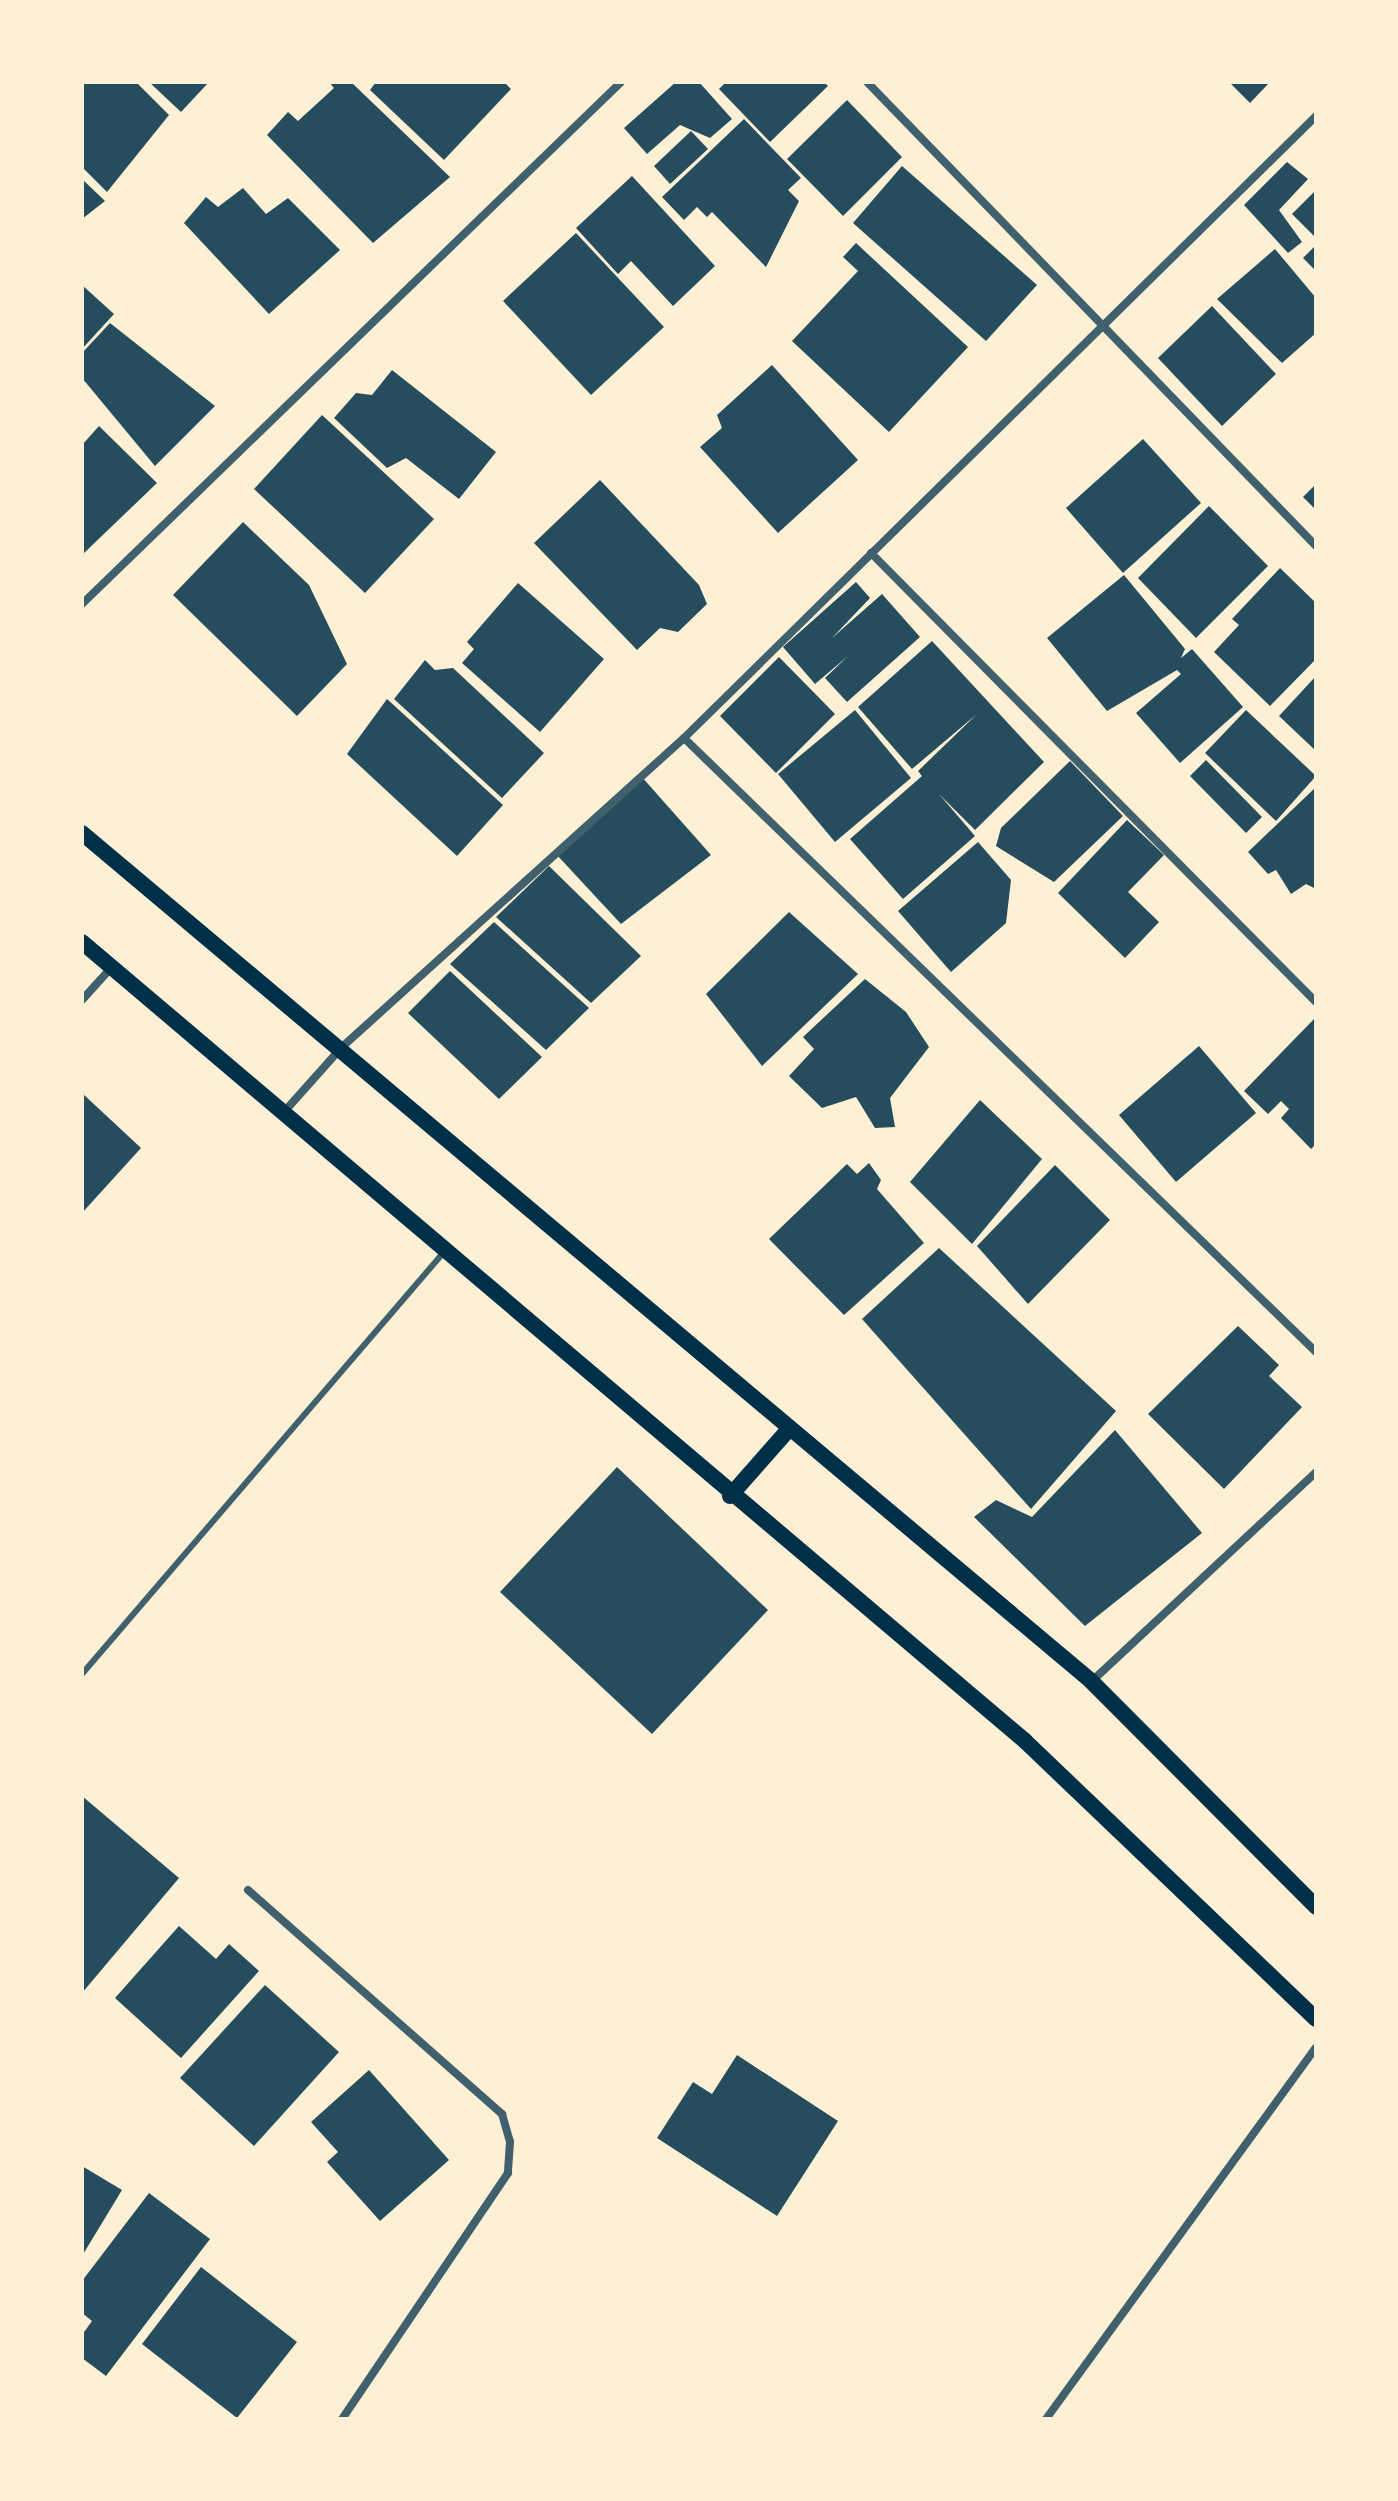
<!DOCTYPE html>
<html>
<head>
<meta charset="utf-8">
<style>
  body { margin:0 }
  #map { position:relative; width:1398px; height:2501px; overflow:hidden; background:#fdf0d5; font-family:Spectral,serif }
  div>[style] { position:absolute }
  .building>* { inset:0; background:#264d5e }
  .service>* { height:6px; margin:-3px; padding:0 3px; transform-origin:3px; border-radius:3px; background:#3f606c }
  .minor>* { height:8px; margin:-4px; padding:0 4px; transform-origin:4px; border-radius:4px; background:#3f606c }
  .secondary>* { height:16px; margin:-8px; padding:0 8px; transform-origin:8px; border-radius:8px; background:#003049 }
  span { translate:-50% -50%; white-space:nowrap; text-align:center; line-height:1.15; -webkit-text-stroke:7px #fdf0d5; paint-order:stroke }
  .frame { position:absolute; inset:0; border:84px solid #fdf0d5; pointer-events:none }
</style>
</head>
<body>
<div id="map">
  <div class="building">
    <div style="clip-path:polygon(82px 82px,136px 82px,169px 115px,107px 192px,82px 167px)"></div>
    <div style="clip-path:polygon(149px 82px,209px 82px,181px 112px)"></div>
    <div style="clip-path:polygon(329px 82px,351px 82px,450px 177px,373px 243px,267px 135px,288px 112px,298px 121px,334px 88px)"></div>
    <div style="clip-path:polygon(376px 82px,504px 82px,511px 89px,444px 160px,370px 90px)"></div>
    <div style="clip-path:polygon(676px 82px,699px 82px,732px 119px,710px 138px,680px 125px,647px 154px,624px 128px)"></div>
    <div style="clip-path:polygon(726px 82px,824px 82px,828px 86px,770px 142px,719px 89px)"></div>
    <div style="clip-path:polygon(1229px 82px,1270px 82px,1250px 103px)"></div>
    <div style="clip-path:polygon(847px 100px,902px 157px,843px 216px,787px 159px)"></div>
    <div style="clip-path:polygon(744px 119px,801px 178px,788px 190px,799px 201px,766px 267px,712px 212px,707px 217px,697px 207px,684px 220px,662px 197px)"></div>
    <div style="clip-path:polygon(691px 131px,708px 149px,670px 184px,654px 166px)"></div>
    <div style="clip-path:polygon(1287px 162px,1308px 179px,1279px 210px,1302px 242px,1288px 253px,1244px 205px)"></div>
    <div style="clip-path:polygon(902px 166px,1037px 285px,986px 341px,853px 223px)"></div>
    <div style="clip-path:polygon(632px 176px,715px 266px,673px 306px,631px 261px,618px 274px,576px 228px)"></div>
    <div style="clip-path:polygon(82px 179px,105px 201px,82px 219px)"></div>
    <div style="clip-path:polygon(243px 188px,266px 214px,288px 198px,340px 250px,269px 314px,184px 223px,206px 197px,218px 207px)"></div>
    <div style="clip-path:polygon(1316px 190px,1316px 238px,1292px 214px)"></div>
    <div style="clip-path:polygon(576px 233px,664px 327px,591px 395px,503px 301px)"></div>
    <div style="clip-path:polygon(856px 243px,968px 347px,889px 432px,792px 341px,858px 271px,843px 257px)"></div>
    <div style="clip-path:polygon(1316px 245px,1316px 271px,1303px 258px)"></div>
    <div style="clip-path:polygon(1275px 249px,1316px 298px,1316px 333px,1282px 363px,1217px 299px)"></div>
    <div style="clip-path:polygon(82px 285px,114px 314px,82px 349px)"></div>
    <div style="clip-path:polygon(1212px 306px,1276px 374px,1222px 426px,1158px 358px)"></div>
    <div style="clip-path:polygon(110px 323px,215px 406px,155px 466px,82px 378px,82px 353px)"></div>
    <div style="clip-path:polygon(772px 365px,858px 460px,778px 533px,700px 447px,722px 428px,717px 415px)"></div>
    <div style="clip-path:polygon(392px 370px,496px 452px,459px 499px,406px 458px,387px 468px,334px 418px,356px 393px,372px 395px)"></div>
    <div style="clip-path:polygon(322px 415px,434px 519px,365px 593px,254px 489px)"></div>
    <div style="clip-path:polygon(99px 426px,157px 483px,82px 555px,82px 445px)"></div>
    <div style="clip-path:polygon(1143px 439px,1201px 503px,1123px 573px,1066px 508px)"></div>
    <div style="clip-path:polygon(600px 480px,699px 585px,707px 604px,678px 632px,660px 628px,637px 650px,534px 543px)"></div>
    <div style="clip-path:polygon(1316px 484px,1316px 510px,1303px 497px)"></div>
    <div style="clip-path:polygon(1209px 506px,1268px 566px,1196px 638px,1138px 578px)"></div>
    <div style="clip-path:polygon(243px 522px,309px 585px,347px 664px,297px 716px,173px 595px)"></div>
    <div style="clip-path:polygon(1280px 568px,1316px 603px,1316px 659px,1270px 706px,1214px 652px,1239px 625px,1232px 619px)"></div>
    <div style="clip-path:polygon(1124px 575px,1185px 649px,1181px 658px,1192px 649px,1243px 707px,1180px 763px,1136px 713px,1181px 674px,1177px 670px,1107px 711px,1047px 638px)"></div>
    <div style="clip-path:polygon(856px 582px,870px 598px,832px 638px,882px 594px,920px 637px,847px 702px,825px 678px,848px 656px,815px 684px,783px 647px)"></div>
    <div style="clip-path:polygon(518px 583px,604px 659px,540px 732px,462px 663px,474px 649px,467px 642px)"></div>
    <div style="clip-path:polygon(932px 641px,1044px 762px,975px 830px,939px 794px,975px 836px,903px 899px,850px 839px,922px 776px,918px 771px,977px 714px,912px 769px,858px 707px)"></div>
    <div style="clip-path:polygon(779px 657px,835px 714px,776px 773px,720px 716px)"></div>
    <div style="clip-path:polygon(425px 660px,435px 670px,453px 668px,544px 753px,502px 798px,394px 699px)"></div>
    <div style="clip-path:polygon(1316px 676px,1316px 751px,1279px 716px)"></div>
    <div style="clip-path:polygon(387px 699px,503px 805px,457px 856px,347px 754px)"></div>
    <div style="clip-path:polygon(855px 710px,911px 778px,835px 842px,778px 774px)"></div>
    <div style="clip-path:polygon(1246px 710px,1316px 776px,1276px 821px,1205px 753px)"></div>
    <div style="clip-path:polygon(1206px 760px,1262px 817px,1246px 833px,1190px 776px)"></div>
    <div style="clip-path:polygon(1070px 761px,1123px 816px,1054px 882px,996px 846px,1001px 828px)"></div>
    <div style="clip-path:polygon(641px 776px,711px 855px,621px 924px,556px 854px)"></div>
    <div style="clip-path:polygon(1316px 787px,1316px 889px,1306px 884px,1291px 894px,1276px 870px,1268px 874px,1248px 852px)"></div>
    <div style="clip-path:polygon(1127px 820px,1164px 855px,1128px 892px,1159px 922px,1125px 958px,1058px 893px)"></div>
    <div style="clip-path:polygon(978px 842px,1011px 880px,1006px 923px,951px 972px,898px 911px)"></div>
    <div style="clip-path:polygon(549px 866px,641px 956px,591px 1003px,496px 917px)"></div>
    <div style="clip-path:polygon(789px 912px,858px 974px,762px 1066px,706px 994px)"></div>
    <div style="clip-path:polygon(494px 922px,589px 1008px,546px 1050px,450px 964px)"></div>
    <div style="clip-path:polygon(450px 971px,542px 1057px,499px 1099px,408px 1013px)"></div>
    <div style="clip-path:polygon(865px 979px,906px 1012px,929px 1047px,890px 1098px,895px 1127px,875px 1128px,856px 1097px,822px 1108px,789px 1076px,814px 1049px,803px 1037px)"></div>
    <div style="clip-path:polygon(1316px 1017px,1316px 1144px,1311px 1149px,1281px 1118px,1289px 1109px,1281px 1101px,1268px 1114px,1244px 1091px)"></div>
    <div style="clip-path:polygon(1199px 1046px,1256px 1113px,1176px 1182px,1119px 1115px)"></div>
    <div style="clip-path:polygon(82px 1093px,141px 1148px,82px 1213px)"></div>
    <div style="clip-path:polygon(980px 1100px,1042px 1159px,972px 1244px,910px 1182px)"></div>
    <div style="clip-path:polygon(869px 1163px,881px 1180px,877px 1189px,924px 1243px,844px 1315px,769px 1239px,847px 1164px,857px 1174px)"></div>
    <div style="clip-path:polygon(1055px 1165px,1110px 1220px,1028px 1304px,977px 1246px)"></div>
    <div style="clip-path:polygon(939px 1248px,1116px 1411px,1031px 1509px,862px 1319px)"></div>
    <div style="clip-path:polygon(1238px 1326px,1279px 1365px,1269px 1376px,1302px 1407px,1224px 1489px,1148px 1414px)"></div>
    <div style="clip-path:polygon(1115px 1430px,1202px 1533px,1085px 1626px,974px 1517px,996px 1500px,1032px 1517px)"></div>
    <div style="clip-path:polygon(617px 1467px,768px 1610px,652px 1734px,500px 1592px)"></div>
    <div style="clip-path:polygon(82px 1796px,179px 1878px,82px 1993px)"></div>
    <div style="clip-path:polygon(179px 1926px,216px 1959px,229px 1944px,259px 1971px,181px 2058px,115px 1998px)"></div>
    <div style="clip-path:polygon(265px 1985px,339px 2052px,254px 2146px,180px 2078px)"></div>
    <div style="clip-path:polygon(737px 2055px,838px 2121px,777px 2216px,657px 2138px,693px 2082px,712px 2094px)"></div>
    <div style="clip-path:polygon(369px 2070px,449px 2160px,380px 2221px,327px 2162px,338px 2152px,311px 2122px)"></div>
    <div style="clip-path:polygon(82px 2166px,122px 2190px,82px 2256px)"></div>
    <div style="clip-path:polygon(149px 2193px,210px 2239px,106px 2376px,82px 2358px,82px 2335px,92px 2321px,82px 2313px,82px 2281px)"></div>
    <div style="clip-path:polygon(201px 2267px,297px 2342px,237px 2418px,142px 2344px)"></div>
  </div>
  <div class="service">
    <div style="left:82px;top:1674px;width:556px;rotate:-49.38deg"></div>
  </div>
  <div class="minor">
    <div style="left:867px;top:82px;width:646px;rotate:45.94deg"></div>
    <div style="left:871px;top:553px;width:632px;rotate:45.26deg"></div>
    <div style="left:82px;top:604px;width:750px;rotate:-44.08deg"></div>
    <div style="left:684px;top:738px;width:881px;rotate:44.17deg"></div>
    <div style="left:82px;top:1000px;width:43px;rotate:-47.8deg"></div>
    <div style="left:284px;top:1112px;width:87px;rotate:-48.3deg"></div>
    <div style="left:342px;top:1047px;width:461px;rotate:-42.1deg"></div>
    <div style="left:684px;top:738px;width:887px;rotate:-44.54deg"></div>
    <div style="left:1092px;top:1681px;width:306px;rotate:-43deg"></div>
    <div style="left:248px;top:1890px;width:339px;rotate:41.4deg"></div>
    <div style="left:502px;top:2114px;width:29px;rotate:74deg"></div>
    <div style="left:510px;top:2142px;width:31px;rotate:94deg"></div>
    <div style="left:508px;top:2173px;width:297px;rotate:124deg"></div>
    <div style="left:1046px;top:2419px;width:459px;rotate:-54deg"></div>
  </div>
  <div class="secondary">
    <div style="left:82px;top:833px;width:1318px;rotate:40.04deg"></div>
    <div style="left:1091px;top:1681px;width:319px;rotate:45.1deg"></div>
    <div style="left:82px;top:942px;width:1236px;rotate:40.27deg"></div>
    <div style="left:1025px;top:1741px;width:402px;rotate:43.7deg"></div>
    <div style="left:730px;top:1496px;width:89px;rotate:-48.6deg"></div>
  </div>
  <div class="frame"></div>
</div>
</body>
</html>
